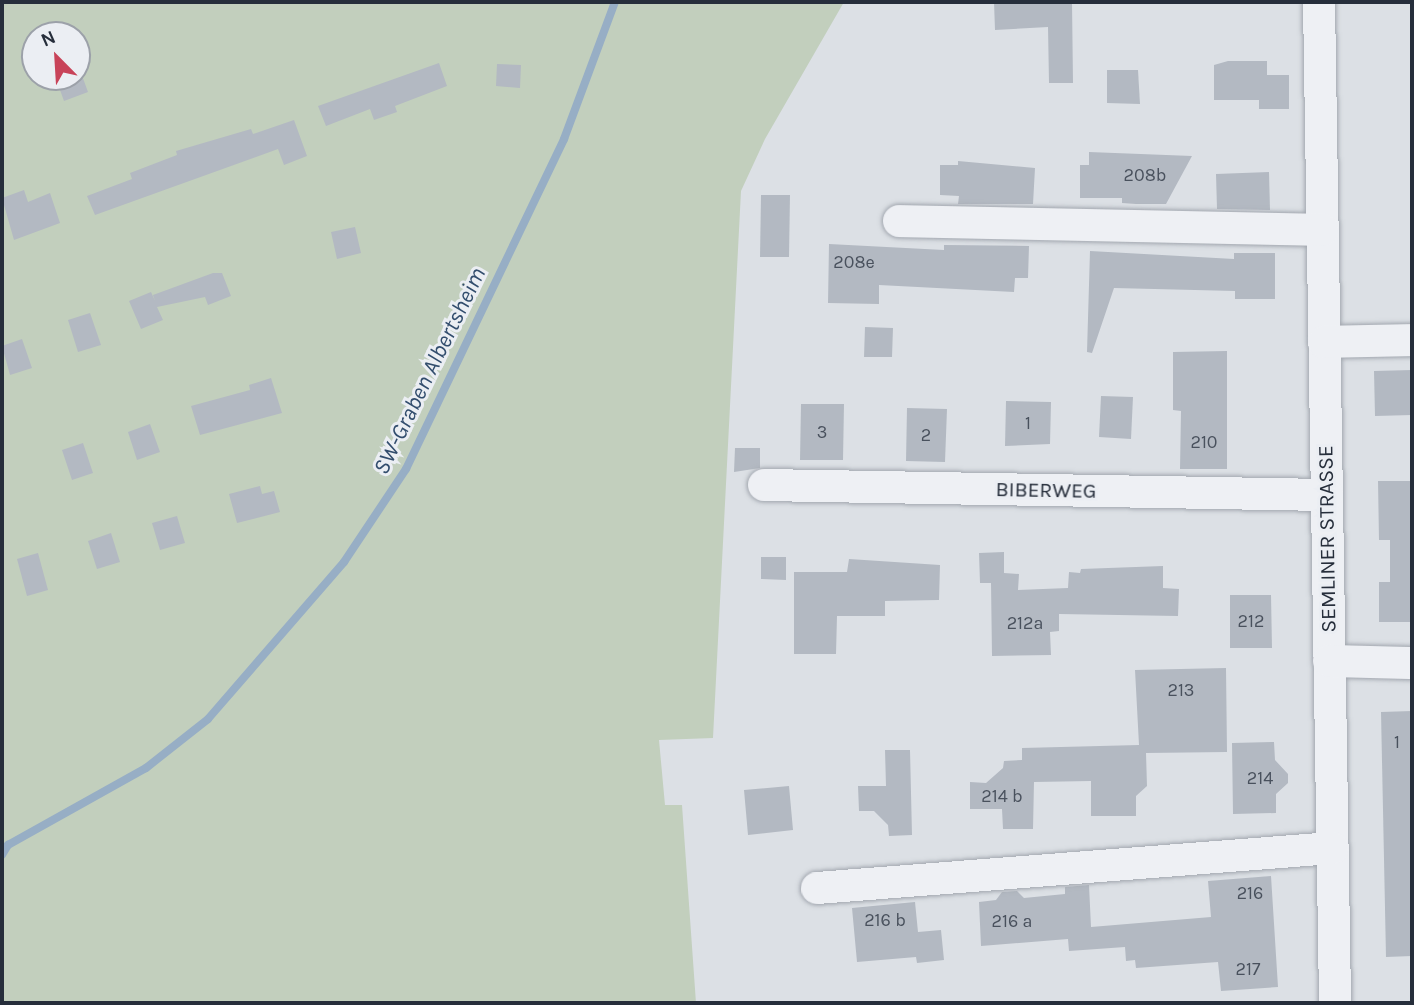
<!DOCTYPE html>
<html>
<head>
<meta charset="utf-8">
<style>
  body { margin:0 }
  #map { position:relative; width:1414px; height:1005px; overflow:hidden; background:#dce0e5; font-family:Karla,sans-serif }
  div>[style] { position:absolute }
  .green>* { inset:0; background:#c2cfbd }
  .stream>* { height:8px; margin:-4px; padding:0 4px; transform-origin:4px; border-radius:4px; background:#97aec5 }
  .building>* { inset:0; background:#b3b9c2 }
  .roads { filter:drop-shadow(0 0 2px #a2a7af) drop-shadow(0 0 2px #a2a7af) }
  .minor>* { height:32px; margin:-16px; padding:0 16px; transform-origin:16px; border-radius:16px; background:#eef0f4 }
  span { translate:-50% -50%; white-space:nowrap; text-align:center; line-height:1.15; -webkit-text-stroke:6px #ebeef3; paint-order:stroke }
  .number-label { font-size:18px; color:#49515d }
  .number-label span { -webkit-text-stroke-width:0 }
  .street-label { font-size:21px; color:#262e3b }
  .water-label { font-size:23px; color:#324d6d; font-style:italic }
  .frame { position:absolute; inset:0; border:4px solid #262e3b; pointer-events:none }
  .north { position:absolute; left:21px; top:21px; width:70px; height:70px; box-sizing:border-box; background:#ebeef3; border:2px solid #9ca1a9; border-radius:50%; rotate:336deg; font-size:19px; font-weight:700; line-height:28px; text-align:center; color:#262e3b }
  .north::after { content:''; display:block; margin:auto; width:24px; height:32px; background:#c84359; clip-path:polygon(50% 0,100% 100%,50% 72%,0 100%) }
</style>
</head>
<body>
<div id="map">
  <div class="green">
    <div style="clip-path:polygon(evenodd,2px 2px,844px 2px,765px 139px,741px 191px,713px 738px,659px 740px,665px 805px,682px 805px,696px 1003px,2px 1003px,2px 2px,35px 35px,77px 35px,77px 77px,35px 77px,35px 35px)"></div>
  </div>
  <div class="stream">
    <div style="left:2px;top:855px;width:12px;rotate:-59deg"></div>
    <div style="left:8px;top:845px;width:158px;rotate:-29.2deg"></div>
    <div style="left:146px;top:768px;width:79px;rotate:-38.3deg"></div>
    <div style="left:208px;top:719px;width:208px;rotate:-49.1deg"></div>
    <div style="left:344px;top:562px;width:112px;rotate:-56.3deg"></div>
    <div style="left:406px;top:469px;width:366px;rotate:-64.4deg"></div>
    <div style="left:564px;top:139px;width:146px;rotate:-69.6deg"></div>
  </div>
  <div class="building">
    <div style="clip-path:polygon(994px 2px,1072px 2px,1073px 83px,1049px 83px,1048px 27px,995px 30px)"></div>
    <div style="clip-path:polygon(1228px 61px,1267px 61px,1267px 75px,1289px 75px,1289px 109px,1259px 109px,1259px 100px,1214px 100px,1214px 65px)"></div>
    <div style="clip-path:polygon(439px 63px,447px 86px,395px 106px,397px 112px,374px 120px,370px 109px,326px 126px,318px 106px)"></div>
    <div style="clip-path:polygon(497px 64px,521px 65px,520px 88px,496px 86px)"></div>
    <div style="clip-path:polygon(80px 70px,88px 92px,64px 101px,56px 79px,77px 77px)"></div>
    <div style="clip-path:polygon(1107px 70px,1138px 70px,1140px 104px,1107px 103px)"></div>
    <div style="clip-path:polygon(294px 120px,307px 156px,284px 165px,278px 149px,95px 215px,87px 196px,132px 179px,130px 173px,177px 155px,176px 151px,251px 129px,253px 134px)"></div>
    <div style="clip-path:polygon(1089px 152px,1192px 156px,1166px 204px,1136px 204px,1122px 203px,1122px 198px,1080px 198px,1080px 165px,1089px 165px)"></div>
    <div style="clip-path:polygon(958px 161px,1035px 168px,1033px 204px,958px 204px,959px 196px,940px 195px,940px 165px,958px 165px)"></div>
    <div style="clip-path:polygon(1269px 172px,1270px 210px,1217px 209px,1216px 174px)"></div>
    <div style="clip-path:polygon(24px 190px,28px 202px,50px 193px,60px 223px,14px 240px,2px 198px)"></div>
    <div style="clip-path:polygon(761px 195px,790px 195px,789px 257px,760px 257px)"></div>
    <div style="clip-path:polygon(355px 227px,361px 253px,337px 259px,331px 232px)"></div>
    <div style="clip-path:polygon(829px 244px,944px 250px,944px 245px,1029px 246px,1028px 278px,1015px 278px,1014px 292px,879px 285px,879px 304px,828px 303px)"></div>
    <div style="clip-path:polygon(1090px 251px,1234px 259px,1234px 253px,1275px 253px,1275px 299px,1235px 299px,1235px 291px,1114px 288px,1092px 353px,1087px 352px)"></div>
    <div style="clip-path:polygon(213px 273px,222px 273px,231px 296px,208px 305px,205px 297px,157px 307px,163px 320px,141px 329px,129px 301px,151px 292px,155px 301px,153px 295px)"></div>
    <div style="clip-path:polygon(90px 313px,101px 345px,78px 352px,68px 320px)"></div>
    <div style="clip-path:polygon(865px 327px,893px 328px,892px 357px,864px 357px)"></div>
    <div style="clip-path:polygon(22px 339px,32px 368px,10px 375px,2px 346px)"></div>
    <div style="clip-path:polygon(1227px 351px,1227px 469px,1180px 469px,1181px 411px,1173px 410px,1173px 352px)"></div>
    <div style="clip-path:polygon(1412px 370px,1412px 415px,1375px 416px,1374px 371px)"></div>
    <div style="clip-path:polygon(271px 378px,282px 413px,200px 435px,191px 406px,250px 390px,249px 385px)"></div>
    <div style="clip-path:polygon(1101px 396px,1133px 397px,1131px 439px,1099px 437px)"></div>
    <div style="clip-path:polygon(1006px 401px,1051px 402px,1050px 444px,1005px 446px)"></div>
    <div style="clip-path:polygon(801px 404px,844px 404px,843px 460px,800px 460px)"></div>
    <div style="clip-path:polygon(907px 408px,947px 409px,945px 462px,906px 461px)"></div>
    <div style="clip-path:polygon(150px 424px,160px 452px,137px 460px,128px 432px)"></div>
    <div style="clip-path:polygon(83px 443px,93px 473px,72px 480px,62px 450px)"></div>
    <div style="clip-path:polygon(735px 448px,760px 448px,760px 468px,734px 472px)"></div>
    <div style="clip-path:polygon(1378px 481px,1412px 481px,1412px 622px,1379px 622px,1379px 582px,1390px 582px,1390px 540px,1379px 540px)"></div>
    <div style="clip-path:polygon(260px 486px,262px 494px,274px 491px,280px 512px,237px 523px,229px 494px)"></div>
    <div style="clip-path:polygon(177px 516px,185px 543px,160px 550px,152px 523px)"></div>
    <div style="clip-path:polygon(111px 533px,120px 562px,97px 569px,88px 541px)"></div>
    <div style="clip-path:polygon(1004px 552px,1004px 573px,1019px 574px,1018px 590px,1068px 588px,1069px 572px,1080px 573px,1081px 569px,1163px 566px,1163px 588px,1179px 589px,1178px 616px,1059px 614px,1059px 631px,1050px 632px,1051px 655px,992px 656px,991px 583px,980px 583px,979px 553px)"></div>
    <div style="clip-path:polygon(38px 553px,48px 590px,27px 596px,17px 559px)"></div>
    <div style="clip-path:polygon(761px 557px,786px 557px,786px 580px,761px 579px)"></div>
    <div style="clip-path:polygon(849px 559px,940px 565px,939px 600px,885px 601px,885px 616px,837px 616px,836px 654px,794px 654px,794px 572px,847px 572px)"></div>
    <div style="clip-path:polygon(1230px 595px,1271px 595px,1272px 648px,1230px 648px)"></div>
    <div style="clip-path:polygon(1226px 668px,1227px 752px,1146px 753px,1147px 786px,1136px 796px,1136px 816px,1091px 816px,1091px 781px,1034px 782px,1033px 829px,1003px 829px,1002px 809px,970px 809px,970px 782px,986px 783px,1003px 768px,1004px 761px,1022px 760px,1022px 748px,1139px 745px,1135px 670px)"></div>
    <div style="clip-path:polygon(1412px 711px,1412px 956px,1386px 957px,1381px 712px)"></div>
    <div style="clip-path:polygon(1274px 742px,1275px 760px,1288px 774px,1288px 783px,1276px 794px,1276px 813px,1233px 814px,1232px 743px)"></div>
    <div style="clip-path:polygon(885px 750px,910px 750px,912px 835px,889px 836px,888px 825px,874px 811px,859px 811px,858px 786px,886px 786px)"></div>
    <div style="clip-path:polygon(789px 786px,793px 830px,748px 835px,744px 790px)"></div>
    <div style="clip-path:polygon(1271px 876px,1278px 987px,1221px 991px,1218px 962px,1136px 968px,1135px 960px,1126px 961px,1125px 947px,1069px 951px,1068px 939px,981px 946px,979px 902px,996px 900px,1002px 892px,1017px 891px,1024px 898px,1065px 894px,1065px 887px,1089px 885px,1091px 927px,1211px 917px,1208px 881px)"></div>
    <div style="clip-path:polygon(915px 902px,918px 932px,941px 930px,944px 960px,917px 963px,916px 957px,857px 962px,852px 908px)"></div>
  </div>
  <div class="roads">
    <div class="minor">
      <div style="left:1319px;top:2px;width:1001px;rotate:89.08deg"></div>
      <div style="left:899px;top:221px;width:424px;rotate:1.2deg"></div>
      <div style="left:1324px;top:342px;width:88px;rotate:-1.3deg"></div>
      <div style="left:764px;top:485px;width:563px;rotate:1.02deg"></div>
      <div style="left:1329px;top:661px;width:83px;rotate:1.4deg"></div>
      <div style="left:817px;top:888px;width:517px;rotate:-4.44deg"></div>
    </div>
  </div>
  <div class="number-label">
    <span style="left:1145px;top:175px">208b</span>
    <span style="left:854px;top:262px">208e</span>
    <span style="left:1028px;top:423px">1</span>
    <span style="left:822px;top:432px">3</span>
    <span style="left:926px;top:435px">2</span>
    <span style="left:1204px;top:442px">210</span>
    <span style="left:1251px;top:621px">212</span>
    <span style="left:1025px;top:623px">212a</span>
    <span style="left:1181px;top:690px">213</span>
    <span style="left:1397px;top:742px">1</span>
    <span style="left:1260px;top:778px">214</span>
    <span style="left:1002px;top:796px">214 b</span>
    <span style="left:1250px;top:893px">216</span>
    <span style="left:885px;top:920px">216 b</span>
    <span style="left:1012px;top:921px">216 a</span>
    <span style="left:1248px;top:969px">217</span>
  </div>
  <div class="street-label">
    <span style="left:1046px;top:490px;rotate:1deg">BIBERWEG</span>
    <span style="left:1327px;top:539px;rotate:-91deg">SEMLINER STRASSE</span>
  </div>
  <div class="water-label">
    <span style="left:430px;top:371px;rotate:-64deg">SW-Graben Albertsheim</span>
  </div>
  <div class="frame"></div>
  <div class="north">N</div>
</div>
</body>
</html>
